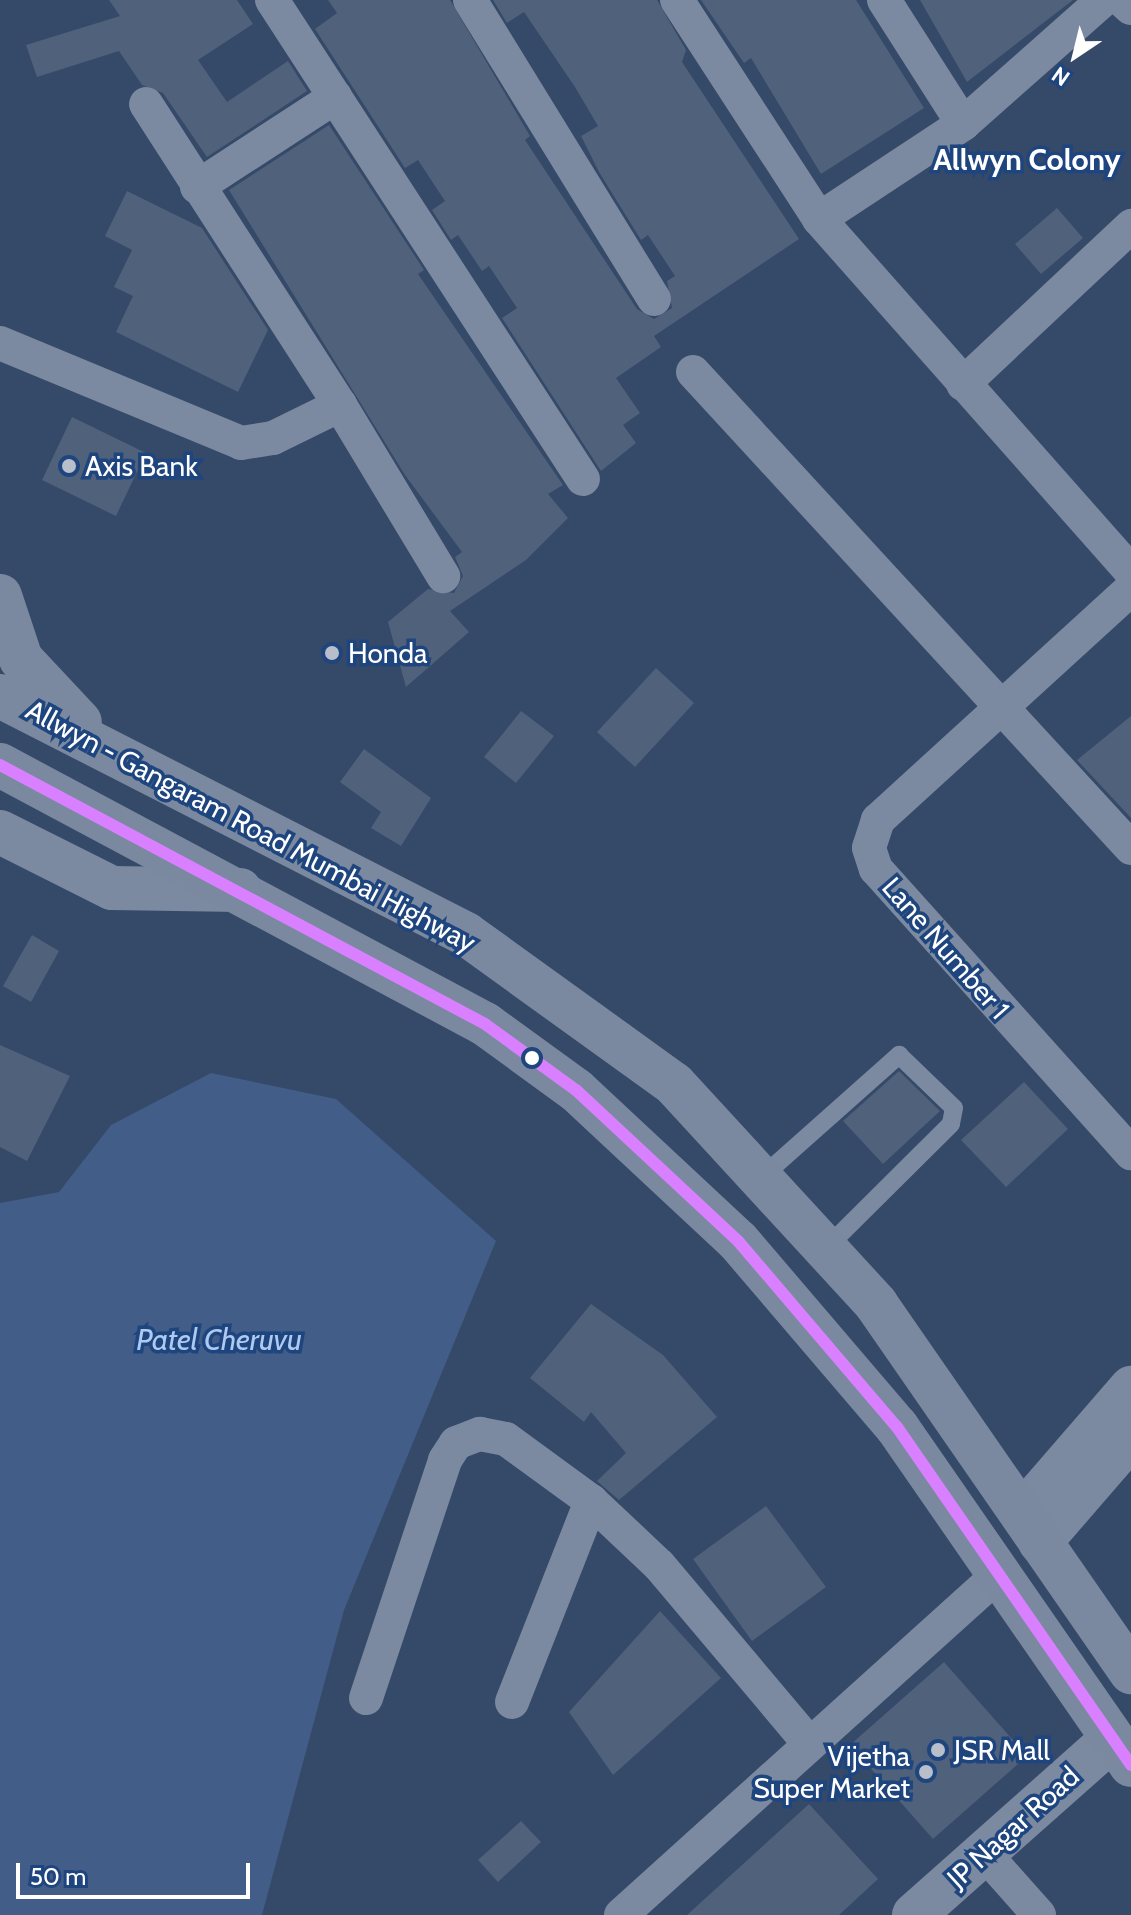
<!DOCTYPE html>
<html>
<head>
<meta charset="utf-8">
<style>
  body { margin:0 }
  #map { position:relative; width:1131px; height:1915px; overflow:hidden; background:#354969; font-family:Cabin,sans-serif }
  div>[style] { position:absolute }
  .water>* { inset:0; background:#425d87 }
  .building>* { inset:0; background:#50617b }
  .service>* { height:18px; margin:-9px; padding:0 9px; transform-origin:9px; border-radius:9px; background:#7b8aa0 }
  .minor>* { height:34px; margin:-17px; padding:0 17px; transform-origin:17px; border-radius:17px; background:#7b8aa0 }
  .tertiary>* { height:44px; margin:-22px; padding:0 22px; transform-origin:22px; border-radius:22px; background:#7b8aa0 }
  .trunk>* { height:44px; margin:-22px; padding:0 22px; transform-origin:22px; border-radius:22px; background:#7a899f }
  .bus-1>* { height:12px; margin:-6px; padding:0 6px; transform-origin:6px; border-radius:6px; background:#d880ff }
  .dots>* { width:22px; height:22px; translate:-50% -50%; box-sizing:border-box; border:4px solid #1f457f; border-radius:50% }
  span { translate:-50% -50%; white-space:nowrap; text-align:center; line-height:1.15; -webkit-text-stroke:7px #1f457f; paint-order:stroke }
  .poi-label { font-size:28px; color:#fff }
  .left { translate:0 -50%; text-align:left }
  .right { translate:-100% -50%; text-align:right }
  .street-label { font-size:28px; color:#fff }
  .neighbourhood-label { font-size:30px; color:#fff; font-weight:700 }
  .water-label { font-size:30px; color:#afcaf0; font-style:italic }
  .north { position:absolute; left:1035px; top:16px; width:80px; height:80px; -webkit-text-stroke:6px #1f457f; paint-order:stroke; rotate:215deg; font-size:22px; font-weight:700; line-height:32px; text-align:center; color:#fff }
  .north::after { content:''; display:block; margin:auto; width:28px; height:36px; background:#fff; clip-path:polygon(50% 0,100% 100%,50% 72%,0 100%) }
  .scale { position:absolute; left:16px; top:1863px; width:234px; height:36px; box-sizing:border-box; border:4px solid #fff; border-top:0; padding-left:10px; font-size:24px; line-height:28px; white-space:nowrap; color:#fff; -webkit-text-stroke:6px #1f457f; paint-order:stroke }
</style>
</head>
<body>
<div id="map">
  <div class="water">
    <div style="clip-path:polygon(211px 1073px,336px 1099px,496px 1241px,344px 1610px,262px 1915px,0 1915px,0 1203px,59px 1192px,111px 1125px)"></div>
  </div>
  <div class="building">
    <div style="clip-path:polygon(109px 0,237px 0,253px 24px,198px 60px,227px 102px,288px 61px,307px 91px,207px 157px,163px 93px,142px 85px,119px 51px,37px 77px,26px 45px,120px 16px)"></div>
    <div style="clip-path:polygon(328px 0,450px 0,530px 136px,525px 140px,637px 309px,654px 319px,672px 308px,667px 281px,675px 276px,648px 235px,641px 240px,599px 172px,581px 136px,598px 126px,575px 87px,524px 12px,507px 23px,493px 0,657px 0,686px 50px,682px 62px,799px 239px,654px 336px,661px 347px,616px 378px,640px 413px,623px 425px,636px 443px,601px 471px,502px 318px,517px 308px,489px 266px,482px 271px,458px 235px,451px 240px,432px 210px,445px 201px,418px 160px,405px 168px,315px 29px,337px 13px)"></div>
    <div style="clip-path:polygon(701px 0,856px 0,924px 108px,821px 174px,751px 58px,744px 63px)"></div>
    <div style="clip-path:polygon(920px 0,1073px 0,967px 82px)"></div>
    <div style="clip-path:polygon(329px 125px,424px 270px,418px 274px,563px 485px,548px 494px,568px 518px,526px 560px,450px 611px,469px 632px,406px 687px,388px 622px,428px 589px,454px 593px,463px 576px,455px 557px,462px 552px,405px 475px,229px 190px)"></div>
    <div style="clip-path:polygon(127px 191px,202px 228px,268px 330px,238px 392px,116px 332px,133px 296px,114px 287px,132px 250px,105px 236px)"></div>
    <div style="clip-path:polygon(1057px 208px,1083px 238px,1041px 274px,1015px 244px)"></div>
    <div style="clip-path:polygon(72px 417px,146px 453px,116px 516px,42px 480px)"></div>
    <div style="clip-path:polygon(656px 668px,694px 703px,635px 767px,597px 732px)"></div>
    <div style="clip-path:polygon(521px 711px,554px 736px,516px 783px,484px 757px)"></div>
    <div style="clip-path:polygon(1131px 716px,1131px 818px,1077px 760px)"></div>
    <div style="clip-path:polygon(364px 749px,431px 798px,401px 846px,371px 828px,381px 812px,340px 782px)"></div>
    <div style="clip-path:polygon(32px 935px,59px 951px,31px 1002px,3px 986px)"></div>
    <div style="clip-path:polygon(0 1045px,70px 1076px,27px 1161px,0 1147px)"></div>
    <div style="clip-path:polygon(899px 1071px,940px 1111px,883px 1164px,843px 1121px)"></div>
    <div style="clip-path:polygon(1024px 1082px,1068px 1129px,1006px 1187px,961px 1140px)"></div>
    <div style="clip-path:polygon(591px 1304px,663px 1355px,717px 1417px,619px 1500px,597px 1481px,626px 1453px,591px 1412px,584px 1422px,530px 1378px)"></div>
    <div style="clip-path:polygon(766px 1506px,826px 1587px,752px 1641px,693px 1559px)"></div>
    <div style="clip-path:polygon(660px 1611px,721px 1678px,613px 1775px,569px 1712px)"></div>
    <div style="clip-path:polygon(944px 1662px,1027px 1756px,933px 1839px,850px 1745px)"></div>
    <div style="clip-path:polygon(809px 1804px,878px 1879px,839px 1915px,687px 1915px)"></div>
    <div style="clip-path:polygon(521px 1821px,541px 1842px,498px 1882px,478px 1860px)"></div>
  </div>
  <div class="service">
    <div style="left:764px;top:1175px;width:181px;rotate:-41.6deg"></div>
    <div style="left:899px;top:1055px;width:76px;rotate:43.9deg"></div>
    <div style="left:954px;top:1108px;width:16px;rotate:101deg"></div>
    <div style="left:951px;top:1124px;width:175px;rotate:135.2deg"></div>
  </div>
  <div class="minor">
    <div style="left:272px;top:0;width:571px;rotate:57.01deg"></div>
    <div style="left:470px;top:0;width:351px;rotate:58.4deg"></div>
    <div style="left:677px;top:0;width:261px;rotate:57deg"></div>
    <div style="left:819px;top:219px;width:471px;rotate:48.5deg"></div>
    <div style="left:884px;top:0;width:147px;rotate:57.5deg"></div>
    <div style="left:1122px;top:0;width:12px;rotate:42deg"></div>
    <div style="left:197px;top:187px;width:165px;rotate:-33.1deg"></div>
    <div style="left:819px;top:219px;width:173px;rotate:-33.4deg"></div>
    <div style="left:963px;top:124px;width:187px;rotate:-41.5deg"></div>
    <div style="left:0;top:343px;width:261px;rotate:22.5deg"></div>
    <div style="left:241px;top:443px;width:32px;rotate:-9deg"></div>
    <div style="left:273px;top:438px;width:75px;rotate:-26.2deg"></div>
    <div style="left:340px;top:405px;width:358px;rotate:-122.8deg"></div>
    <div style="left:693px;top:372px;width:647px;rotate:47.38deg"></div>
    <div style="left:963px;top:384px;width:231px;rotate:-43.2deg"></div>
    <div style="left:340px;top:405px;width:200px;rotate:58.9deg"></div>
    <div style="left:1131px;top:589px;width:343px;rotate:137.6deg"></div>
    <div style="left:878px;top:820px;width:29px;rotate:108deg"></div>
    <div style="left:869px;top:848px;width:22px;rotate:72deg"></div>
    <div style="left:876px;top:869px;width:382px;rotate:48.1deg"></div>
    <div style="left:366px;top:1698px;width:251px;rotate:-71.6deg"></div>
    <div style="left:445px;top:1460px;width:20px;rotate:-57deg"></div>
    <div style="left:456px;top:1443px;width:26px;rotate:-21deg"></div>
    <div style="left:480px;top:1434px;width:26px;rotate:11deg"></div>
    <div style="left:506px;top:1439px;width:105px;rotate:36.1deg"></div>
    <div style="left:591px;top:1501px;width:93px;rotate:43.3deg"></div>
    <div style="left:659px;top:1565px;width:233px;rotate:49.9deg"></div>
    <div style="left:512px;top:1702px;width:216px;rotate:-68.5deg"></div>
    <div style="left:984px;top:1853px;width:83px;rotate:48.4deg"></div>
    <div style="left:621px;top:1915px;width:509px;rotate:-42.05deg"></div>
  </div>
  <div class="tertiary">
    <div style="left:0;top:832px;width:125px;rotate:26.6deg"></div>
    <div style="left:112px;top:888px;width:128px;rotate:0.9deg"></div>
    <div style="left:1022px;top:1514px;width:167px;rotate:-49.1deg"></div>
    <div style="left:1040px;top:1542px;width:139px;rotate:-49.1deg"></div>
    <div style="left:914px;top:1915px;width:265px;rotate:-41.6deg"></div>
  </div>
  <div class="trunk">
    <div style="left:0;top:596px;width:66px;rotate:71.6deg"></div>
    <div style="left:21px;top:659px;width:86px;rotate:46.9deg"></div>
    <div style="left:0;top:696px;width:523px;rotate:27.05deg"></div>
    <div style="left:466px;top:934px;width:256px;rotate:35.8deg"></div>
    <div style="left:674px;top:1084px;width:299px;rotate:47.4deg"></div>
    <div style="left:876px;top:1304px;width:448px;rotate:55.3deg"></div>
    <div style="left:0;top:765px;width:550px;rotate:28.1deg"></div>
    <div style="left:485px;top:1024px;width:112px;rotate:36deg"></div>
    <div style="left:576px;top:1090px;width:221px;rotate:43deg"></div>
    <div style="left:738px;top:1241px;width:245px;rotate:49.5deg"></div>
    <div style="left:897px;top:1427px;width:411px;rotate:55.3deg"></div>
  </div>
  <div class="bus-1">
    <div style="left:0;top:765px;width:550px;rotate:28.1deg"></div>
    <div style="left:485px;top:1024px;width:112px;rotate:36deg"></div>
    <div style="left:576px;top:1090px;width:221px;rotate:43deg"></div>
    <div style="left:738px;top:1241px;width:245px;rotate:49.5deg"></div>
    <div style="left:897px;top:1427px;width:411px;rotate:55.3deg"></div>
  </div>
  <div class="dots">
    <div style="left:69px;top:466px;background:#b8bfca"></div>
    <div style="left:332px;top:653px;background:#b8bfca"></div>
    <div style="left:532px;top:1058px;background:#fff"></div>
    <div style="left:938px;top:1750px;background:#b8bfca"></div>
    <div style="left:926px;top:1772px;background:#b8bfca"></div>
  </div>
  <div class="poi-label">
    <span class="left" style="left:85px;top:466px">Axis Bank</span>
    <span class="left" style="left:348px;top:653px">Honda</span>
    <span class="left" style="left:954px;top:1750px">JSR Mall</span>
    <span class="right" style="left:910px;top:1772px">Vijetha<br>Super Market</span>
  </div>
  <div class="street-label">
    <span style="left:251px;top:826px;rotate:28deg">Allwyn - Gangaram Road Mumbai Highway</span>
    <span style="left:946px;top:948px;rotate:49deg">Lane Number 1</span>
    <span style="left:1013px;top:1827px;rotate:-42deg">JP Nagar Road</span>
  </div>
  <div class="neighbourhood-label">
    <span style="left:1027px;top:160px">Allwyn Colony</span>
  </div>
  <div class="water-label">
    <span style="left:219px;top:1340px">Patel Cheruvu</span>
  </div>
  <div class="north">N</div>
  <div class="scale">50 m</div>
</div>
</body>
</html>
